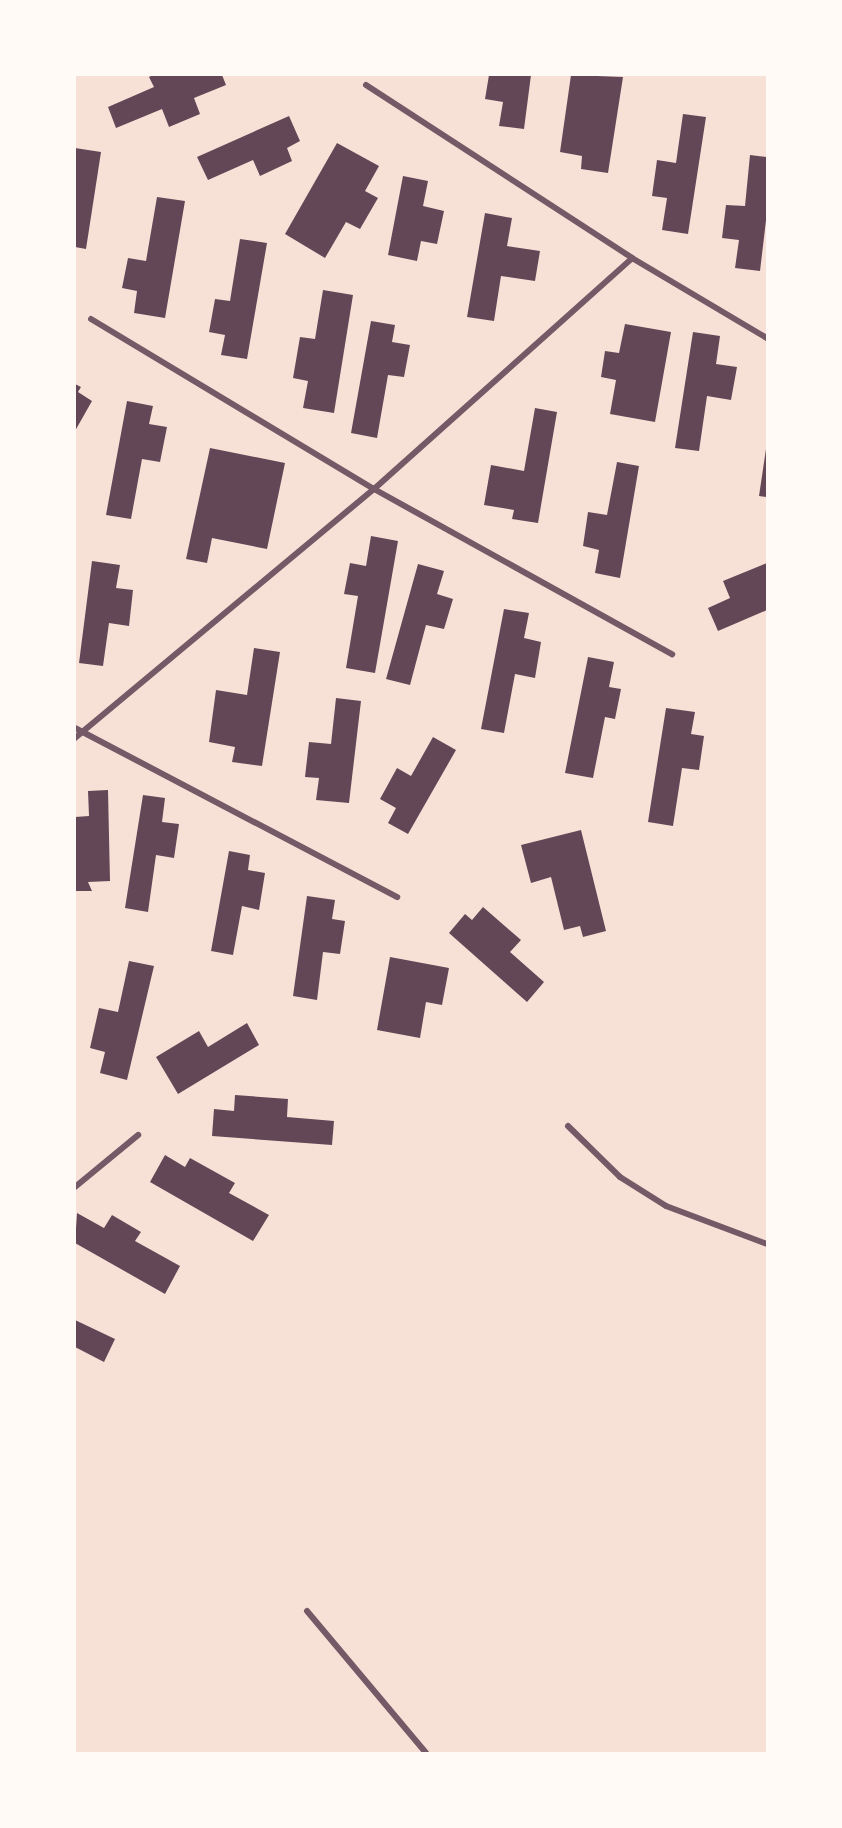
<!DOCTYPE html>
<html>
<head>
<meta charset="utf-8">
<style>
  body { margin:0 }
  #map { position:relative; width:842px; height:1828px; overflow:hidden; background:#f7e1d7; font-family:"Alegreya Sans",sans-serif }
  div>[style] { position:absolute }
  .building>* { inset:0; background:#644757 }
  .minor>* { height:6px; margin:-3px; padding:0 3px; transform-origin:3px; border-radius:3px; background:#755966 }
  span { translate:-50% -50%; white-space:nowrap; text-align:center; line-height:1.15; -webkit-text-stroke:6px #fffaf5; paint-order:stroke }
  .frame { position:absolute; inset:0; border:76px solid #fffaf5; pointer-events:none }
</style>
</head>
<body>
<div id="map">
  <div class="building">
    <div style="clip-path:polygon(153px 75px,222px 75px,226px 85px,194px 98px,200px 114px,169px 127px,162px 109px,116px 128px,108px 107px,154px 87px,149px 77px)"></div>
    <div style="clip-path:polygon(489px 75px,531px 75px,524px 129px,499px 126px,503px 102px,485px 99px)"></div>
    <div style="clip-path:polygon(571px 75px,623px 77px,608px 173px,581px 169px,582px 156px,560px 152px)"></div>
    <div style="clip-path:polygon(683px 114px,706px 117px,688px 234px,662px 230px,667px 198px,652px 196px,657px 160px,676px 163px)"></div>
    <div style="clip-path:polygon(289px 116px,300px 141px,287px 148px,292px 161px,260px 176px,253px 160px,208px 180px,197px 157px)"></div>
    <div style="clip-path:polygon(337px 143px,379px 166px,365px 191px,378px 198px,360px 229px,346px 222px,325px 258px,285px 234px)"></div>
    <div style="clip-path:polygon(75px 148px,101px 152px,86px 249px,75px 247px)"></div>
    <div style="clip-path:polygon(750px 155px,767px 157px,767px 212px,760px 271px,735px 268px,739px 240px,722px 238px,726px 205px,745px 206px)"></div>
    <div style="clip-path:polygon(403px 176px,428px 181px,423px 206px,444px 211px,437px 244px,421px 241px,417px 261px,388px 255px)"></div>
    <div style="clip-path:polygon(157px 197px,185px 201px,165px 318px,134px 313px,137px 291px,122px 288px,128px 258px,146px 261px)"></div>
    <div style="clip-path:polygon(485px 213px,512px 218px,507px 246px,540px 251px,535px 281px,501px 276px,494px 321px,467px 317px)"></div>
    <div style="clip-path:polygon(240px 239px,267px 243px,247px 359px,221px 355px,225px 335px,209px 332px,215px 299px,230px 301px)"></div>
    <div style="clip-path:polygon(323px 290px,353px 295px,334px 413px,303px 408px,308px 381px,293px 378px,300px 337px,315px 339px)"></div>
    <div style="clip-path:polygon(371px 321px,395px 325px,392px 342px,410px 345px,404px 377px,388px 375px,377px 438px,351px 433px)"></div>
    <div style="clip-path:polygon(625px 324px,671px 332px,655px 422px,610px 414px,616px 380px,601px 377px,605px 351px,619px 353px)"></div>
    <div style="clip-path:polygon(693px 332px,720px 336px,716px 364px,737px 367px,731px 400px,707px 396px,699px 451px,675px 448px)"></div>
    <div style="clip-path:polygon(75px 384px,81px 387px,78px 392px,92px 401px,75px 431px)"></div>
    <div style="clip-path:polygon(127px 401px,153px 406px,149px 424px,167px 427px,160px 462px,142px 459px,131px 519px,106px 515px)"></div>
    <div style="clip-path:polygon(535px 408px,557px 412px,538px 523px,512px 519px,514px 510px,484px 505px,491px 465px,524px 471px)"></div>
    <div style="clip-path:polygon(210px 448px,285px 463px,267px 549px,212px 538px,207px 563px,186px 559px)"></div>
    <div style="clip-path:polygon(766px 449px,767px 449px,767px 497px,759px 496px)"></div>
    <div style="clip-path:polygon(617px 462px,639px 466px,620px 578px,595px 573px,599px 550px,583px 546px,588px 512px,607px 515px)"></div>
    <div style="clip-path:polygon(371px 536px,398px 541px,375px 673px,346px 668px,358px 596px,344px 594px,350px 563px,366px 566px)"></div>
    <div style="clip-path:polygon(92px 561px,120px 565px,116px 588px,133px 590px,129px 626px,109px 623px,103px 666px,79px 663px)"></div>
    <div style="clip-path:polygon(767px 563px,767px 610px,718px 631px,708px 608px,730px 598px,723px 581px)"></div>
    <div style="clip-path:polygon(418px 564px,444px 571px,437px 594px,453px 599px,444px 629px,426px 625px,410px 685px,386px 679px)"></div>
    <div style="clip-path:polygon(504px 609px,529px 613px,524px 638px,541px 642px,535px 678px,515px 674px,504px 733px,481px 729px)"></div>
    <div style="clip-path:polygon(254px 648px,280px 652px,262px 766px,232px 762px,235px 747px,209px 742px,216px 690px,247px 695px)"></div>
    <div style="clip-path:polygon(588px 657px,614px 662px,609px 687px,621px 689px,615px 719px,605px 717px,593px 778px,565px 773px)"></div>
    <div style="clip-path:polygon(336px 698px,361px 701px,349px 803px,316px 800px,319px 778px,305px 777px,309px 742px,331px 744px)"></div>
    <div style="clip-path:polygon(666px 708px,695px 712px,691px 734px,704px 736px,699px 770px,682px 768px,673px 826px,648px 822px)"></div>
    <div style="clip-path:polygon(433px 737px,456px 750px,408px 834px,388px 823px,396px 808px,380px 799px,397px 768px,411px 776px)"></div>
    <div style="clip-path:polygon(108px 790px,110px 881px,88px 882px,92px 891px,75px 891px,75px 817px,89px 816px,88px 791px)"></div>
    <div style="clip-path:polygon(143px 795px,165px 798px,162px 822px,179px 824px,174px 858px,156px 855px,148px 912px,125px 908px)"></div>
    <div style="clip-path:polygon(581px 830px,606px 931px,583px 937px,580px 926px,564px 930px,551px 877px,531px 883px,521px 845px)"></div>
    <div style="clip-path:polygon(229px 851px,250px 855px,248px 870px,265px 873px,259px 910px,242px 906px,233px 955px,211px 951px)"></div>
    <div style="clip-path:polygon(307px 896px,335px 900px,332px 919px,345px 921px,340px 954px,323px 952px,317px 1000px,293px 996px)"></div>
    <div style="clip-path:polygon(483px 907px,521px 940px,510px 952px,544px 982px,527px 1002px,449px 933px,465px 914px,472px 920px)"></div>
    <div style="clip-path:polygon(390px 957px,449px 968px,442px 1005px,426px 1002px,420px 1038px,377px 1030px)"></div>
    <div style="clip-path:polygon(129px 961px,154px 966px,127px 1080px,100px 1073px,105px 1052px,90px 1048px,99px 1008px,118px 1012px)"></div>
    <div style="clip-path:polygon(247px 1023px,259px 1045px,178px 1094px,156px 1057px,199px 1031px,208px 1047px)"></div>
    <div style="clip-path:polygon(235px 1095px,288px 1099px,287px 1117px,334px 1121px,332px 1145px,212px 1136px,214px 1109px,234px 1111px)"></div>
    <div style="clip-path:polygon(165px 1155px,185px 1167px,190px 1158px,235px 1183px,229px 1193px,269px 1215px,253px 1241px,150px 1182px)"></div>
    <div style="clip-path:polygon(77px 1213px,104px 1228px,112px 1215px,141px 1232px,135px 1241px,180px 1266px,165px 1294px,75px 1243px)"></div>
    <div style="clip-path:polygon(75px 1320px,115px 1339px,104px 1362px,75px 1347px)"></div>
  </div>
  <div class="minor">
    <div style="left:366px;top:85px;width:317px;rotate:33deg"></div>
    <div style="left:632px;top:258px;width:157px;rotate:30.7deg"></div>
    <div style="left:91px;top:319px;width:330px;rotate:31deg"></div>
    <div style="left:374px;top:489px;width:341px;rotate:29deg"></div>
    <div style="left:75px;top:728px;width:364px;rotate:27.7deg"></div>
    <div style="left:75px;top:738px;width:389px;rotate:-39.8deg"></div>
    <div style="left:374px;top:489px;width:346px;rotate:-41.8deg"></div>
    <div style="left:568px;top:1126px;width:73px;rotate:44.4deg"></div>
    <div style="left:620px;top:1177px;width:54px;rotate:32.2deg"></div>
    <div style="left:666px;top:1206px;width:108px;rotate:20.6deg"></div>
    <div style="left:75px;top:1187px;width:82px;rotate:-39.5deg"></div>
    <div style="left:307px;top:1611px;width:185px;rotate:50deg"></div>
  </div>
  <div class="frame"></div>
</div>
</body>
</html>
